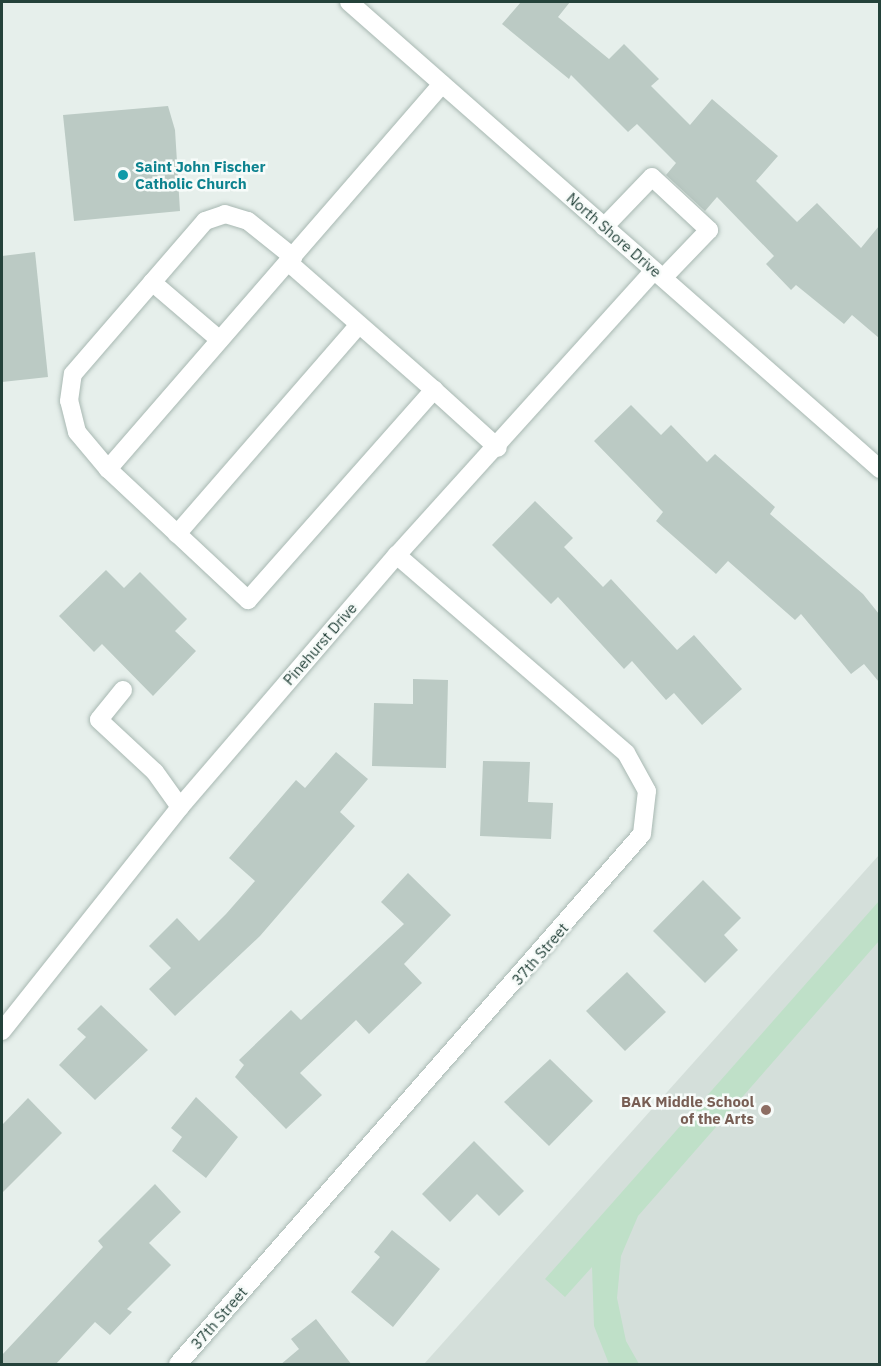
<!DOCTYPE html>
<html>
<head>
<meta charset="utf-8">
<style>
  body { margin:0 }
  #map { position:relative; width:881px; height:1366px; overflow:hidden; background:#e6efeb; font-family:"IBM Plex Sans",sans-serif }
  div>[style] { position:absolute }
  .built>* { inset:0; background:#d4dfda }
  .green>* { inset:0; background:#bfe0c8 }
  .building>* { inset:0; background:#bbcac4 }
  .roads { filter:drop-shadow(0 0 2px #a8b8b2) drop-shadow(0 0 2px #a8b8b2) }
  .minor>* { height:18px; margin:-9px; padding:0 9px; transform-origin:9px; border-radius:9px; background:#fff }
  .dots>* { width:16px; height:16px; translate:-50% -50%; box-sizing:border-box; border:3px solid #f7fbf9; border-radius:50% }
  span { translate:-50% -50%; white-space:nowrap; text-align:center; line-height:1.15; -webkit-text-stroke:5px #f7fbf9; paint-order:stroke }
  .culture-label { font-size:15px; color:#0d838f; font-weight:700 }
  .left { translate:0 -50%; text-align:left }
  .street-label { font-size:15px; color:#24423a }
  .education-label { font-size:15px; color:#785e54; font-weight:700 }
  .right { translate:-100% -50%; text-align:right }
  .frame { position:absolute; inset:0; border:3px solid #24423a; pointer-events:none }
</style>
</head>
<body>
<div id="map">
  <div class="built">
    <div style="clip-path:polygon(879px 855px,879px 1364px,424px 1364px)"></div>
  </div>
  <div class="green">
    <div style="clip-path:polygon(879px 901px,879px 941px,638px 1216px,621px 1256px,617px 1298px,626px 1341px,639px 1364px,609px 1364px,594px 1326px,592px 1267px,565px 1297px,545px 1279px)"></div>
  </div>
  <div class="building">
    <div style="clip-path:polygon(521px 2px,570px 2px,558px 17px,609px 59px,624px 44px,659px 79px,651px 86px,690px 125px,712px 99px,778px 156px,756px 181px,797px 222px,817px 203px,861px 248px,879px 226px,879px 338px,852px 315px,844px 324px,796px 285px,791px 290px,766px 264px,774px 256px,717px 197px,705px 211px,666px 175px,676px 163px,637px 124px,628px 132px,571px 75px,569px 79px,502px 24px)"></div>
    <div style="clip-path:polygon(168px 106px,175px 130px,180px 211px,74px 221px,63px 115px)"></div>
    <div style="clip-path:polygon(35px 252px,48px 377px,2px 382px,2px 256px)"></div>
    <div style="clip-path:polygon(631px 405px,661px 435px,671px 425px,707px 462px,715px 454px,775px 507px,770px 514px,863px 594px,879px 614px,879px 682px,864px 664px,851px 674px,801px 614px,795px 620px,728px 561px,716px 574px,656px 521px,663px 512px,594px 441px)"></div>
    <div style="clip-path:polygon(535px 501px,573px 538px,564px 547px,603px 587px,611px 579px,677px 650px,694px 635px,742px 689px,702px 725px,674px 693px,666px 700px,632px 661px,624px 669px,558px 597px,551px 604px,492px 545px)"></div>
    <div style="clip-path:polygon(106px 570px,124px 588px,140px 572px,187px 619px,175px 631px,196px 651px,153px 696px,102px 644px,94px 652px,59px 616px)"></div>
    <div style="clip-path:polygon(413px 679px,448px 680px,446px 768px,372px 766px,374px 703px,413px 704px)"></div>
    <div style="clip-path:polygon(336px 752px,368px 779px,340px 812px,355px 826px,260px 936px,175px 1016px,149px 989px,171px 968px,149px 946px,177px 918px,199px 941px,226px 914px,255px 881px,229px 858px,296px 780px,305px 788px)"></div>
    <div style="clip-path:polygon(483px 761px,530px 762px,528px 802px,553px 803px,551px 839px,480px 836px)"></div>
    <div style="clip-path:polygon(408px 873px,451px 915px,404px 964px,422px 983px,369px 1034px,356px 1020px,300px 1073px,322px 1095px,286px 1129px,235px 1077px,244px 1065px,239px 1060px,291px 1010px,301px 1020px,404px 924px,381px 902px)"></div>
    <div style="clip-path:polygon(703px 880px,741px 918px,724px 935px,738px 950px,705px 983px,653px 931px)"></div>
    <div style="clip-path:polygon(627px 972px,666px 1012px,625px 1051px,586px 1011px)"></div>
    <div style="clip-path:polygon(101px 1005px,148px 1050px,95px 1100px,59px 1065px,86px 1037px,77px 1029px)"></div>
    <div style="clip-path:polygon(550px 1059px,593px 1101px,549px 1146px,504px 1102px)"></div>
    <div style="clip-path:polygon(196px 1097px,238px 1137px,206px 1178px,172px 1151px,182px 1137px,171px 1128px)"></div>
    <div style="clip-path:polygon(28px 1098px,62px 1133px,2px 1193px,2px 1125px)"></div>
    <div style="clip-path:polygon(474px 1141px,524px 1191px,499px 1216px,477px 1194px,450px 1222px,422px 1194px)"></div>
    <div style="clip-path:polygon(155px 1184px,181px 1212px,149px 1243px,171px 1265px,127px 1309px,132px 1312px,110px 1335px,95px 1322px,55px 1365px,2px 1365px,2px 1355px,103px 1247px,98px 1241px)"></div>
    <div style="clip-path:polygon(392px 1230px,440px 1269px,393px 1327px,351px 1292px,380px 1257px,374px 1252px)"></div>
    <div style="clip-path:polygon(316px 1319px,352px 1365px,280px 1365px,299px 1349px,291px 1339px)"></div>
  </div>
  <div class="roads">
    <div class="minor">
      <div style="left:349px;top:2px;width:707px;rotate:41.33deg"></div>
      <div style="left:442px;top:84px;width:510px;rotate:130.94deg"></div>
      <div style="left:108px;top:469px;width:192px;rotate:43.1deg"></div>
      <div style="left:248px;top:600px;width:281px;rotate:-48.5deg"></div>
      <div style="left:434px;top:390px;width:86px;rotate:42.2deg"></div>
      <div style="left:604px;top:227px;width:69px;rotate:-46.2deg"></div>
      <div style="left:652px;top:177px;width:78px;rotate:42.9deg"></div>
      <div style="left:709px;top:230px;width:66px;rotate:133.8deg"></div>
      <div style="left:288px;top:262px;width:194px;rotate:41.2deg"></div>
      <div style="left:152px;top:282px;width:89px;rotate:40.5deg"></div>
      <div style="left:108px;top:469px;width:48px;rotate:-130deg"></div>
      <div style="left:77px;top:432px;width:32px;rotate:-104deg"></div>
      <div style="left:69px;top:401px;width:27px;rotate:-82deg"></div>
      <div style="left:73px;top:374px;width:202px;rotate:-49.2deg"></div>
      <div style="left:205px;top:221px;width:21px;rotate:-19deg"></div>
      <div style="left:225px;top:214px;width:24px;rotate:17deg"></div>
      <div style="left:248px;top:221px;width:58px;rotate:38.7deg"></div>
      <div style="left:177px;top:534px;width:277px;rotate:-49deg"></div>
      <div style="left:123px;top:690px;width:38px;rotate:129deg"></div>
      <div style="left:99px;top:720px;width:76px;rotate:42.9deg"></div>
      <div style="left:155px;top:772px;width:43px;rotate:54.5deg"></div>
      <div style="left:2px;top:1031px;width:286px;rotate:-51.5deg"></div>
      <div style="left:180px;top:807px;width:333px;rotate:-49.3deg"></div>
      <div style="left:397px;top:555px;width:383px;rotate:-47.9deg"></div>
      <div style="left:178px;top:1364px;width:704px;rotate:-48.8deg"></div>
      <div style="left:642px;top:834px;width:43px;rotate:-83.4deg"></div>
      <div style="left:647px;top:791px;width:43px;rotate:-118.9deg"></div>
      <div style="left:626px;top:753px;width:303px;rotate:-139.2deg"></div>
    </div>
  </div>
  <div class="dots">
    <div style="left:123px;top:175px;background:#0f9aa8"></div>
    <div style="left:766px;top:1110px;background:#8d6e63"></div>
  </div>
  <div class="culture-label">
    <span class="left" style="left:135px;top:175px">Saint John Fischer<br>Catholic Church</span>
  </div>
  <div class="street-label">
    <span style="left:614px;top:235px;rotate:41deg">North Shore Drive</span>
    <span style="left:320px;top:644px;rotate:-49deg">Pinehurst Drive</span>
    <span style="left:540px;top:954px;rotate:-49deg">37th Street</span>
    <span style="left:219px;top:1318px;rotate:-49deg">37th Street</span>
  </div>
  <div class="education-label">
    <span class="right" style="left:754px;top:1110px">BAK Middle School<br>of the Arts</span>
  </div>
  <div class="frame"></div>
</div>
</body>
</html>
